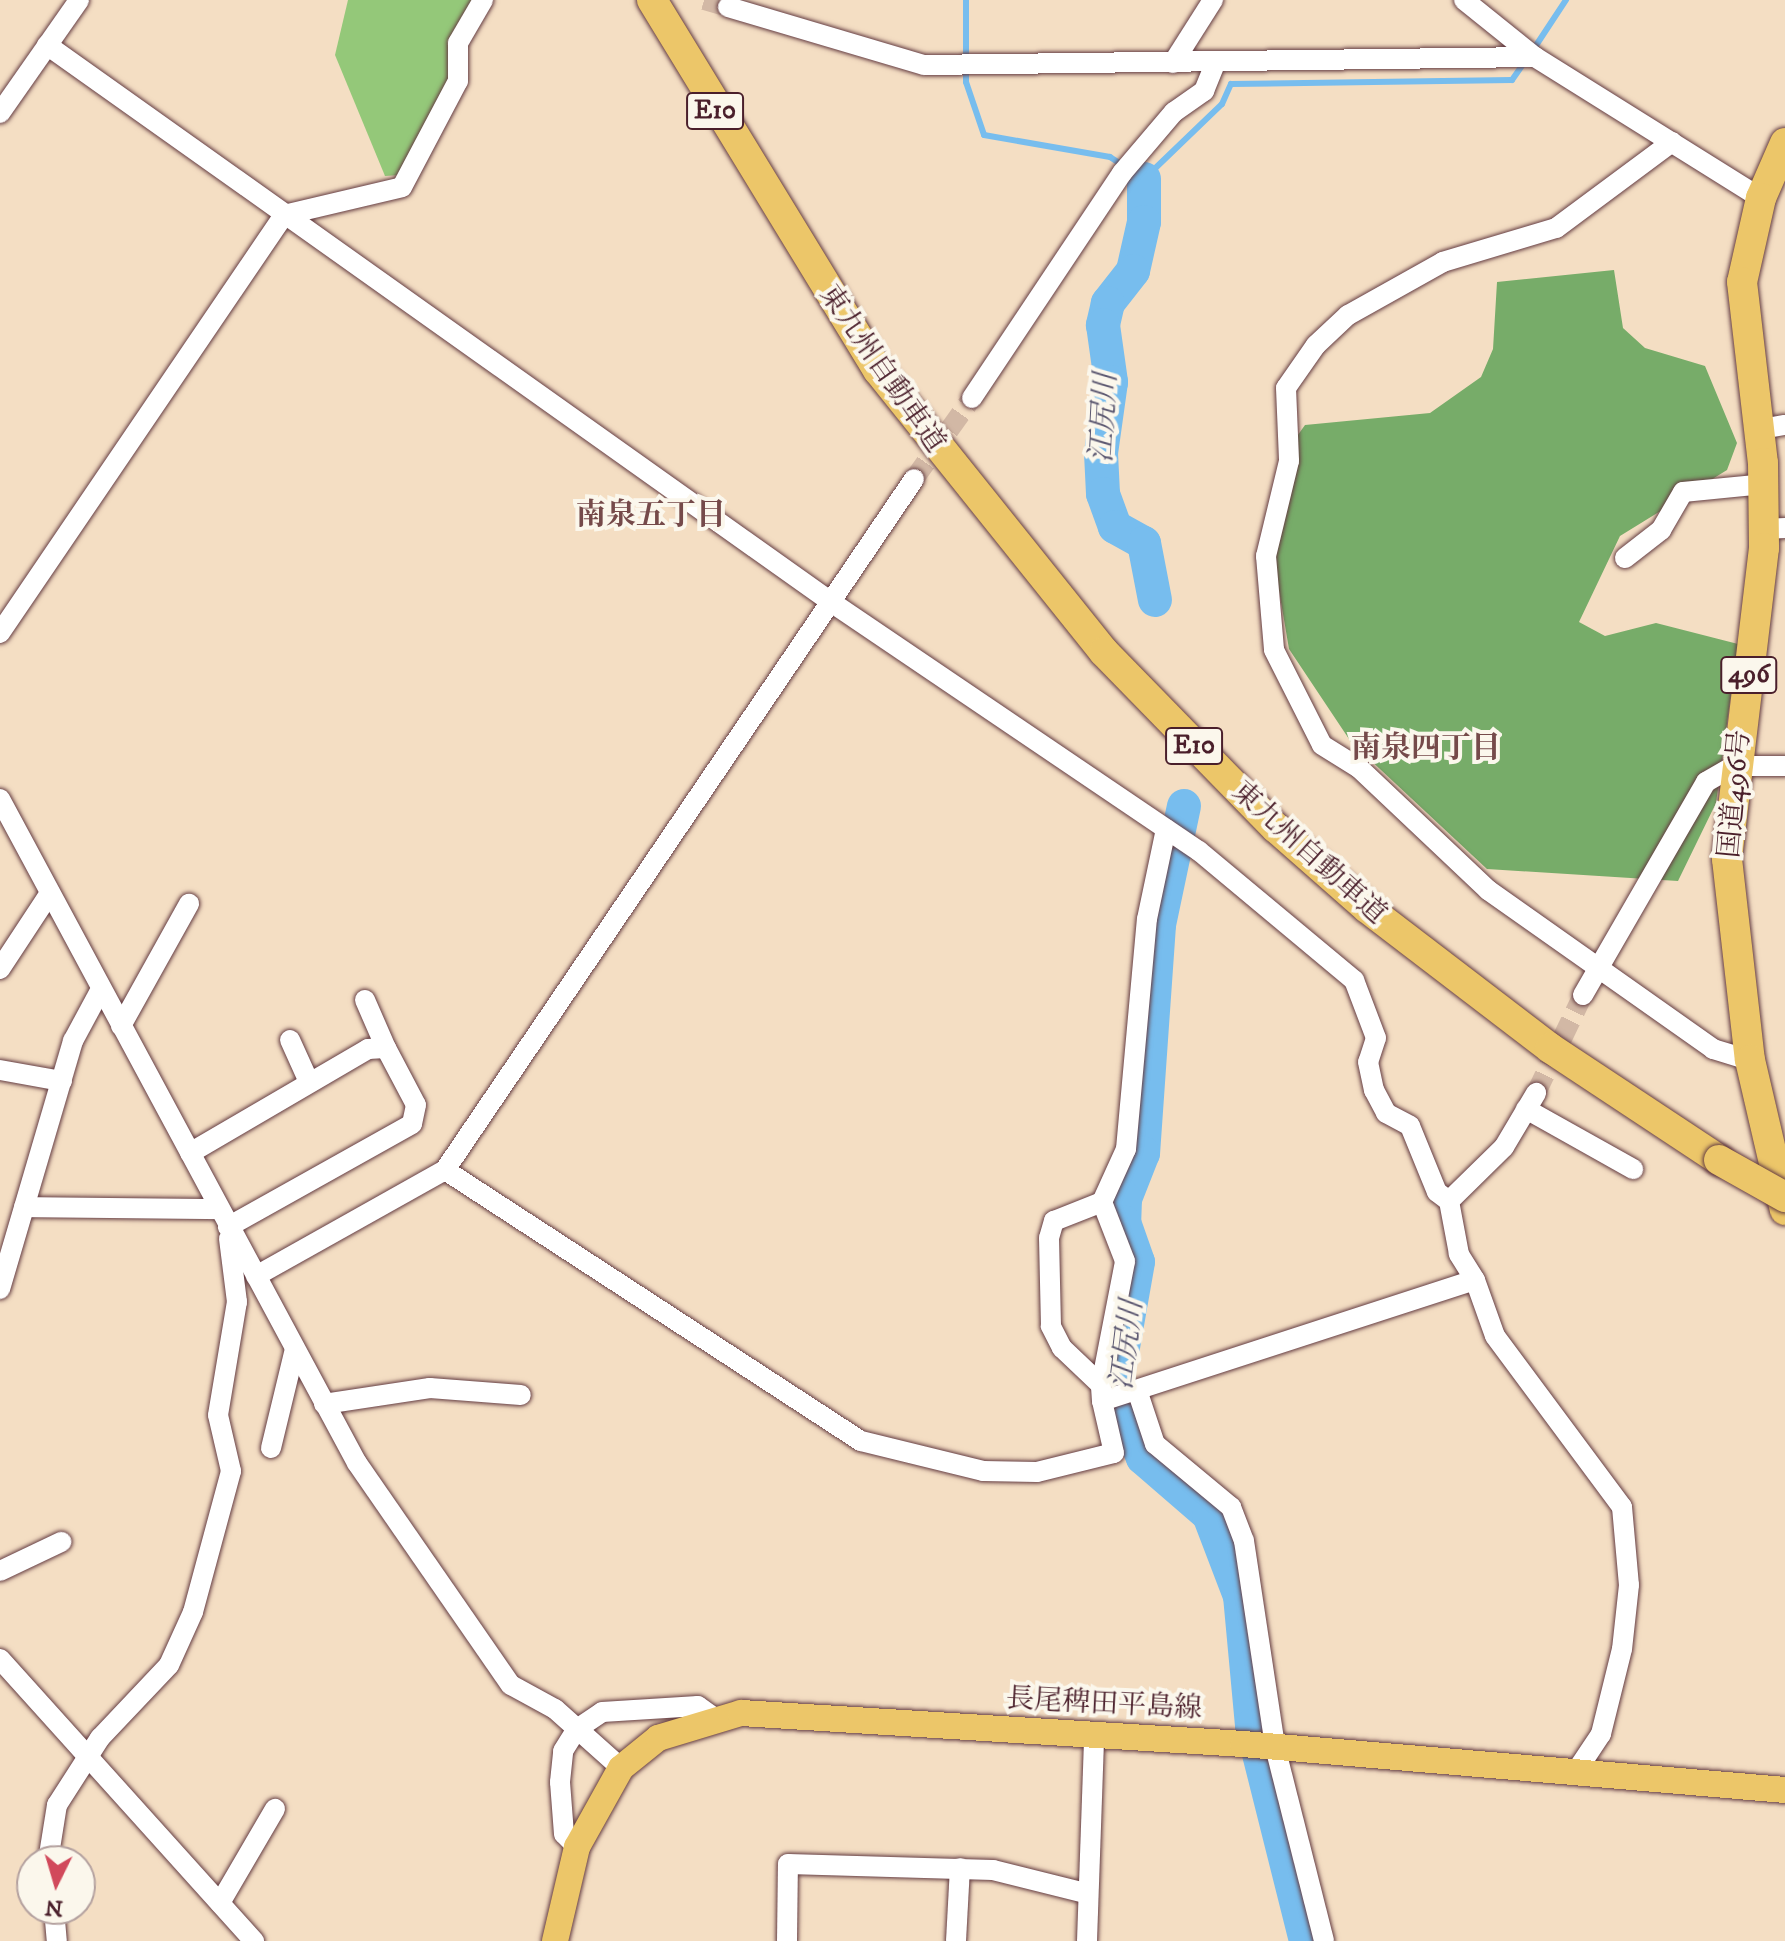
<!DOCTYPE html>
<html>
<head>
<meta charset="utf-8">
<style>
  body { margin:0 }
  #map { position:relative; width:1785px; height:1941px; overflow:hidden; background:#f4dec3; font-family:"IM FELL DW Pica","Noto Serif JP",serif }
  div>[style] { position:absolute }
  .green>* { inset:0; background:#94c879 }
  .forest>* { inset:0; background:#77ac69 }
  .stream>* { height:6px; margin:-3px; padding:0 3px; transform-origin:3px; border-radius:3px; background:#77bdee }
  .river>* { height:34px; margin:-17px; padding:0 17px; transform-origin:17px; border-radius:17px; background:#77bdee }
  .minor-tunnel>* { height:20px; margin-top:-10px; transform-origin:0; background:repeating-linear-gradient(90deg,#d2b8a5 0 20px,transparent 0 30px) }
  .roads { filter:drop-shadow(0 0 2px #643c42) drop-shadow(0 0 2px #643c42) }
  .minor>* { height:20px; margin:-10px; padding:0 10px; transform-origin:10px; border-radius:10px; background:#fff }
  .major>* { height:26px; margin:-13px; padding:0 13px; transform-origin:13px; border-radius:13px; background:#ecc669 }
  .highway>* { height:30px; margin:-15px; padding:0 15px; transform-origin:15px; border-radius:15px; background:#ecc669 }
  .bridges { filter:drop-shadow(0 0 2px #643c42) drop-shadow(0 0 2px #643c42) }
  .highway-bridge>* { height:30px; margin:-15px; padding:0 15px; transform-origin:15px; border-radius:15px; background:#ecc669 }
  span { translate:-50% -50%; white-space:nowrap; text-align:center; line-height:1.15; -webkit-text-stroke:8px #fbf7ec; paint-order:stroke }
  .shield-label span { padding:2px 6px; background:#fbf7ec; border:2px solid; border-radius:6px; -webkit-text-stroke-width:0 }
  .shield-label { font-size:26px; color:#4a1f2b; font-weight:700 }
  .street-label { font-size:28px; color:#4a1f2b }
  .water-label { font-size:30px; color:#5a566f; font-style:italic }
  .neighbourhood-label { font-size:30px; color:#754a4a; font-weight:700 }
  .north { position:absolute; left:16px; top:1845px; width:80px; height:80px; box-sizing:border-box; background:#fbf7ec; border:2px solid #b4a19f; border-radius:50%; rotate:185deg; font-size:22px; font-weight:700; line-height:32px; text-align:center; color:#4a1f2b }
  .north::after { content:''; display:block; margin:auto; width:28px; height:36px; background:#d1495b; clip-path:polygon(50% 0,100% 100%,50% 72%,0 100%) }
</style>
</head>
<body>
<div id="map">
  <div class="green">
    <div style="clip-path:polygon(348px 0,473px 0,448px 80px,400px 175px,385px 176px,335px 55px)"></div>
  </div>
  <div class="forest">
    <div style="clip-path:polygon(1614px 270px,1623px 328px,1645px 348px,1705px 366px,1737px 443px,1727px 470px,1620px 536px,1579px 622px,1605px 636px,1656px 623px,1738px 644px,1716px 803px,1678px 881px,1487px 869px,1351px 742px,1289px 649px,1274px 561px,1288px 449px,1305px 425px,1430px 413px,1481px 377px,1493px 349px,1497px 282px)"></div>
  </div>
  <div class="stream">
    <div style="left:966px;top:0;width:82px;rotate:90deg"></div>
    <div style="left:966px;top:82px;width:56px;rotate:71.2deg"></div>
    <div style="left:984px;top:135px;width:128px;rotate:9.9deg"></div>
    <div style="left:1110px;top:157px;width:40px;rotate:32.9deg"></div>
    <div style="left:1144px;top:179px;width:108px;rotate:-43.9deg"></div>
    <div style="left:1222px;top:104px;width:22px;rotate:-66deg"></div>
    <div style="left:1231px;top:84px;width:281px;rotate:-0.8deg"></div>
    <div style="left:1512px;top:80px;width:21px;rotate:-55deg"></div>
    <div style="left:1533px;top:50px;width:60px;rotate:-56.6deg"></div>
  </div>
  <div class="river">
    <div style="left:1144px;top:179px;width:43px;rotate:90deg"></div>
    <div style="left:1144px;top:222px;width:50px;rotate:102.7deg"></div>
    <div style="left:1133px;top:271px;width:41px;rotate:128deg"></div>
    <div style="left:1108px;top:303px;width:23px;rotate:103deg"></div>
    <div style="left:1103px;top:325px;width:58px;rotate:82deg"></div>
    <div style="left:1111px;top:382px;width:72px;rotate:98deg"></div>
    <div style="left:1101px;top:453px;width:41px;rotate:87.2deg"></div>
    <div style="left:1103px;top:494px;width:35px;rotate:70deg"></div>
    <div style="left:1115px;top:527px;width:33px;rotate:29deg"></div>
    <div style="left:1144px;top:543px;width:58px;rotate:79.1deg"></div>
    <div style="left:1184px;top:806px;width:122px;rotate:101.9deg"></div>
    <div style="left:1159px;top:925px;width:229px;rotate:94deg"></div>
    <div style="left:1143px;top:1153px;width:49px;rotate:111.4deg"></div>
    <div style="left:1125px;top:1199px;width:23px;rotate:92deg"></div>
    <div style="left:1124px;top:1222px;width:42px;rotate:70.7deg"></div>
    <div style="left:1138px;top:1262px;width:115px;rotate:100deg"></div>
    <div style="left:1118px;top:1375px;width:36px;rotate:82deg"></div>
    <div style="left:1123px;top:1411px;width:51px;rotate:66.9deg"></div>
    <div style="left:1143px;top:1458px;width:87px;rotate:40.8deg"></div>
    <div style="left:1209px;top:1515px;width:87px;rotate:69.1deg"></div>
    <div style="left:1240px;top:1596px;width:131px;rotate:84.7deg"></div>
    <div style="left:1252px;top:1726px;width:222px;rotate:75.9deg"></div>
  </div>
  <div class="minor-tunnel">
    <div style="left:704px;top:0;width:25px;rotate:16deg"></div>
    <div style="left:914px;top:479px;width:100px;rotate:-54.4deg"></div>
    <div style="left:1536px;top:1093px;width:109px;rotate:-64.4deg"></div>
  </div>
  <div class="roads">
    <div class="minor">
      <div style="left:1464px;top:0;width:91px;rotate:38.8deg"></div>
      <div style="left:1535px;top:57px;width:266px;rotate:32deg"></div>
      <div style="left:728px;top:7px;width:204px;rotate:16.5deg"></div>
      <div style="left:924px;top:65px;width:611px;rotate:-0.75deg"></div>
      <div style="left:47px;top:45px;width:962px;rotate:35.39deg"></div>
      <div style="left:831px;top:602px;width:444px;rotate:34.1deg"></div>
      <div style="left:1199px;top:851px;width:202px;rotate:39.8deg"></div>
      <div style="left:1354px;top:980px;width:62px;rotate:69.2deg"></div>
      <div style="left:1376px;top:1038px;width:25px;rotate:108deg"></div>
      <div style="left:1368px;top:1062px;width:29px;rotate:78deg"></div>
      <div style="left:1374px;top:1090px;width:26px;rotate:62deg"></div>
      <div style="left:1386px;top:1113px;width:27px;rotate:28deg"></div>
      <div style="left:1410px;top:1126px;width:71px;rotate:67.8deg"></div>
      <div style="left:1437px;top:1192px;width:15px;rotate:37deg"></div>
      <div style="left:1173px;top:63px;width:75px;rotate:-57.6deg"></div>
      <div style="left:0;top:113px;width:138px;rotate:-55deg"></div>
      <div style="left:1672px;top:142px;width:144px;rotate:143.4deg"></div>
      <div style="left:1556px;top:228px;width:118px;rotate:163.3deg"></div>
      <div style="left:1443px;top:262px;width:109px;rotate:150.8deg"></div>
      <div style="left:1348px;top:315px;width:44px;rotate:136.8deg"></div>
      <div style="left:1316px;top:345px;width:52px;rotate:124.9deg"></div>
      <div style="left:1286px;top:388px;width:73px;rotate:87.6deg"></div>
      <div style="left:1289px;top:461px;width:98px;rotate:103.6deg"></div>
      <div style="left:1266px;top:556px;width:94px;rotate:85.1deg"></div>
      <div style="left:1274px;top:650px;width:106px;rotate:63.2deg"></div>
      <div style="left:1322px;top:745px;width:44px;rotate:31.9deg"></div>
      <div style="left:1359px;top:768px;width:178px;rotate:43.4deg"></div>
      <div style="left:1488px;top:890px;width:276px;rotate:35.2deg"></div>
      <div style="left:1713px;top:1049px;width:39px;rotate:17deg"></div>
      <div style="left:972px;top:398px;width:270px;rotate:-56.3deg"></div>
      <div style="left:1122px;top:173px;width:80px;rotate:-49.6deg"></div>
      <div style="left:1174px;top:112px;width:37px;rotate:-35deg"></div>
      <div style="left:1204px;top:91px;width:31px;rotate:-68deg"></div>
      <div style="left:1756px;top:430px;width:29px;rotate:-10deg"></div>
      <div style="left:1764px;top:529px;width:21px;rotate:-3deg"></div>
      <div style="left:1625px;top:558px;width:46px;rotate:-37.9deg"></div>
      <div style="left:1661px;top:530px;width:44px;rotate:-59.9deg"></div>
      <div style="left:1683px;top:492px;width:81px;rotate:-5.6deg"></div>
      <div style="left:0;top:633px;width:505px;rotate:-55.81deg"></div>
      <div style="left:284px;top:215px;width:121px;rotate:-13.3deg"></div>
      <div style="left:402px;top:187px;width:120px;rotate:-62.2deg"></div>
      <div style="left:458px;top:81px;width:38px;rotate:-90deg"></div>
      <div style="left:458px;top:43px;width:50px;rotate:-59.8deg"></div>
      <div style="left:0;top:799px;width:754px;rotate:61.74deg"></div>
      <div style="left:357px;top:1463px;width:270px;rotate:55.3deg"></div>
      <div style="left:511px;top:1685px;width:50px;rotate:28.6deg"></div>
      <div style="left:555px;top:1709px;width:89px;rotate:41.8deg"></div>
      <div style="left:0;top:969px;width:91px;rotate:-56.7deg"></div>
      <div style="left:1583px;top:995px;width:246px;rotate:-60deg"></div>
      <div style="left:1706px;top:782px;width:32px;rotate:-30deg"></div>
      <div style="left:1734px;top:766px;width:51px"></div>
      <div style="left:365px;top:1000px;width:52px;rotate:66.4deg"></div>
      <div style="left:121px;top:1026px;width:140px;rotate:-60.9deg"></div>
      <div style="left:290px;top:1040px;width:46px;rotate:65.7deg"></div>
      <div style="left:0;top:1070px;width:63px;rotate:10.1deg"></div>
      <div style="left:1526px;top:1109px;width:123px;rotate:29.3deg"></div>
      <div style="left:190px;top:1153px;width:206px;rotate:-30.3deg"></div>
      <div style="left:368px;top:1049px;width:18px;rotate:-3deg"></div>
      <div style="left:386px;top:1048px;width:64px;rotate:62.2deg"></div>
      <div style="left:416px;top:1105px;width:19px;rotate:102deg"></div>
      <div style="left:412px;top:1124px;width:211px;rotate:150.8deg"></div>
      <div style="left:445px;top:1170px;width:496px;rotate:33.1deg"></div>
      <div style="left:861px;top:1441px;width:126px;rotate:13.8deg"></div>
      <div style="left:983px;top:1471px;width:54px;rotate:1.1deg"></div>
      <div style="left:1037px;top:1472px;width:79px;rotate:-13.9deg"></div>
      <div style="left:1114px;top:1453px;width:53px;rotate:-103deg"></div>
      <div style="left:1102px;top:1401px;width:392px;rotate:-18deg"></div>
      <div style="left:1475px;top:1280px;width:31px;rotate:-122deg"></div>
      <div style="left:1459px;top:1254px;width:54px;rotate:-100.7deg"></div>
      <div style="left:1449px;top:1201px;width:77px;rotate:-44.5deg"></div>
      <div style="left:1504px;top:1147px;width:63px;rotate:-59.3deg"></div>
      <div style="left:24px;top:1207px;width:195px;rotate:0.6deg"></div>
      <div style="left:256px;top:1276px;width:217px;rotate:-29.3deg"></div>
      <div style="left:445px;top:1170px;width:835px;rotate:-55.83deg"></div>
      <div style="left:1475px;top:1280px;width:59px;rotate:70.3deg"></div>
      <div style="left:1495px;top:1336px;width:213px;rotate:53.4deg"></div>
      <div style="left:1622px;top:1507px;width:78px;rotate:84.9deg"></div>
      <div style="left:1629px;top:1585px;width:64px;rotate:96.2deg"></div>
      <div style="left:1622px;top:1649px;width:88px;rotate:103.9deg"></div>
      <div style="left:1601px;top:1734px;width:47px;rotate:123.7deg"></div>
      <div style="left:0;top:1289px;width:259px;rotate:-73.6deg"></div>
      <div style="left:73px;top:1041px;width:59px;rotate:-61.7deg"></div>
      <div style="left:1101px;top:1385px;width:126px;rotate:-79deg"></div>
      <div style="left:1125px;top:1261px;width:63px;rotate:-111.3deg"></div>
      <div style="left:1137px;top:1390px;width:57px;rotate:71.6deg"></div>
      <div style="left:1155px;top:1444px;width:99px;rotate:39.7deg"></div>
      <div style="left:1231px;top:1507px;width:36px;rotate:69deg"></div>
      <div style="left:1244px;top:1541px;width:208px;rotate:81.4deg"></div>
      <div style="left:1275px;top:1747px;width:200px;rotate:75.8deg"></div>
      <div style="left:1102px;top:1401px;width:16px;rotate:-94deg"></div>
      <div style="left:1101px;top:1385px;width:54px;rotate:-136.5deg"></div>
      <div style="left:1062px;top:1348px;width:25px;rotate:-117deg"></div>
      <div style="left:1051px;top:1326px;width:88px;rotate:-91.3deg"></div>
      <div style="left:1049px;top:1238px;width:18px;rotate:-74deg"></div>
      <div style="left:1054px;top:1221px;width:52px;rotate:-21.6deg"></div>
      <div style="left:1102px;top:1202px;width:58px;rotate:-65.6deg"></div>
      <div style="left:1126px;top:1149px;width:231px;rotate:-84.8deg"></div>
      <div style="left:1147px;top:919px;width:92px;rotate:-78.1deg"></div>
      <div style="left:324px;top:1404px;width:107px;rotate:-8.6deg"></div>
      <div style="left:430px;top:1388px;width:91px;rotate:4.4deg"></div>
      <div style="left:271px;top:1448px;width:102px;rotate:-76.4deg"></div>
      <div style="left:0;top:1571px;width:68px;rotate:-25.4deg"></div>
      <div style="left:0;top:1659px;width:380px;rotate:48deg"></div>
      <div style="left:577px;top:1847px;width:18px;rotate:-135deg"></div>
      <div style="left:564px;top:1834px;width:52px;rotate:-94.4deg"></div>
      <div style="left:560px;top:1782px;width:31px;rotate:-84deg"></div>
      <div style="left:563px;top:1751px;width:26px;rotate:-58deg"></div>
      <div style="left:577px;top:1729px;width:30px;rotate:-34deg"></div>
      <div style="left:602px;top:1712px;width:96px;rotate:-3.6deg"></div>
      <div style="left:698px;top:1706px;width:19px;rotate:36deg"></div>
      <div style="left:48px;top:1861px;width:57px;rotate:-80.9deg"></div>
      <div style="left:57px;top:1805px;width:80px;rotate:-57.3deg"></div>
      <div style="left:100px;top:1738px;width:100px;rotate:-46.6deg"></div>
      <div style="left:169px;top:1665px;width:58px;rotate:-65.6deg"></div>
      <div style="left:193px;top:1612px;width:146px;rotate:-74.9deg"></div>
      <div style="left:231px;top:1471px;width:57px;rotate:-103.1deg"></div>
      <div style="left:218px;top:1415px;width:115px;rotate:-80.5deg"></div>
      <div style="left:237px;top:1302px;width:64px;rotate:-97.2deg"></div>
      <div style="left:220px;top:1903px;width:109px;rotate:-59.7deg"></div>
      <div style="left:54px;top:1909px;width:32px;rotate:85deg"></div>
      <div style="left:787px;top:1941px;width:77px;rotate:-89.3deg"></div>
      <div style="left:788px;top:1864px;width:205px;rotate:1.7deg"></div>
      <div style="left:993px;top:1870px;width:95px;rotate:14deg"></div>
      <div style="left:956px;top:1941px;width:73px;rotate:-86.9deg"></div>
      <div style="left:1087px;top:1941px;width:205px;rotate:-88deg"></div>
    </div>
    <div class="major">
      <div style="left:555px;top:1941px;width:97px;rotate:-76.8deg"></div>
      <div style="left:577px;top:1847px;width:90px;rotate:-60.9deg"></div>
      <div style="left:621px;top:1768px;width:48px;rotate:-39deg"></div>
      <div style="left:658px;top:1738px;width:87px;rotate:-16.8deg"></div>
      <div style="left:741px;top:1713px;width:503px;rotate:3.53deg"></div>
      <div style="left:1243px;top:1744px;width:544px;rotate:4.85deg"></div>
    </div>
    <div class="highway">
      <div style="left:652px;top:0;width:434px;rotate:58.6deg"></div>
      <div style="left:878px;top:370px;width:361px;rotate:51.3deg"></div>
      <div style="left:1104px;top:652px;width:246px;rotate:45.7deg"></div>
      <div style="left:1276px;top:828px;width:121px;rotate:41.3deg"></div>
      <div style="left:1367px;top:908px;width:230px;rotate:37.4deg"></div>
      <div style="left:1550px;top:1048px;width:203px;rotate:33.5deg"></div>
      <div style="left:1785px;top:143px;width:60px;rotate:113.6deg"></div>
      <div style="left:1761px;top:198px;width:86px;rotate:102.7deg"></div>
      <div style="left:1742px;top:282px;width:182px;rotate:83.4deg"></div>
      <div style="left:1763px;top:463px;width:85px;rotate:89.3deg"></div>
      <div style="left:1764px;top:548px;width:313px;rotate:96.8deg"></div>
      <div style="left:1727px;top:859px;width:202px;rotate:83.5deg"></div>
      <div style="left:1750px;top:1060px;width:154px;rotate:76.9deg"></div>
    </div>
  </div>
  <div class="bridges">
    <div class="highway-bridge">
      <div style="left:1719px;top:1160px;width:76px;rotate:29.3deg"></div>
    </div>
  </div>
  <div class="shield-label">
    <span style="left:715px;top:111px">E10</span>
    <span style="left:1749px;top:675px">496</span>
    <span style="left:1194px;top:746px">E10</span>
  </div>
  <div class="street-label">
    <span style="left:882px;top:369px;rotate:55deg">東九州自動車道</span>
    <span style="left:1735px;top:794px;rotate:-85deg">国道496号</span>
    <span style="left:1309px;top:853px;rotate:42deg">東九州自動車道</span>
    <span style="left:1104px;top:1704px;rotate:3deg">長尾稗田平島線</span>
  </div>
  <div class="water-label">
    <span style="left:1105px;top:418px;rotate:-87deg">江尻川</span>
    <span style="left:1128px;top:1345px;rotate:-83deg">江尻川</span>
  </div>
  <div class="neighbourhood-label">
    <span style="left:651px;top:516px">南泉五丁目</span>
    <span style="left:1426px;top:749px">南泉四丁目</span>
  </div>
  <div class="north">N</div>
</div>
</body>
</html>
